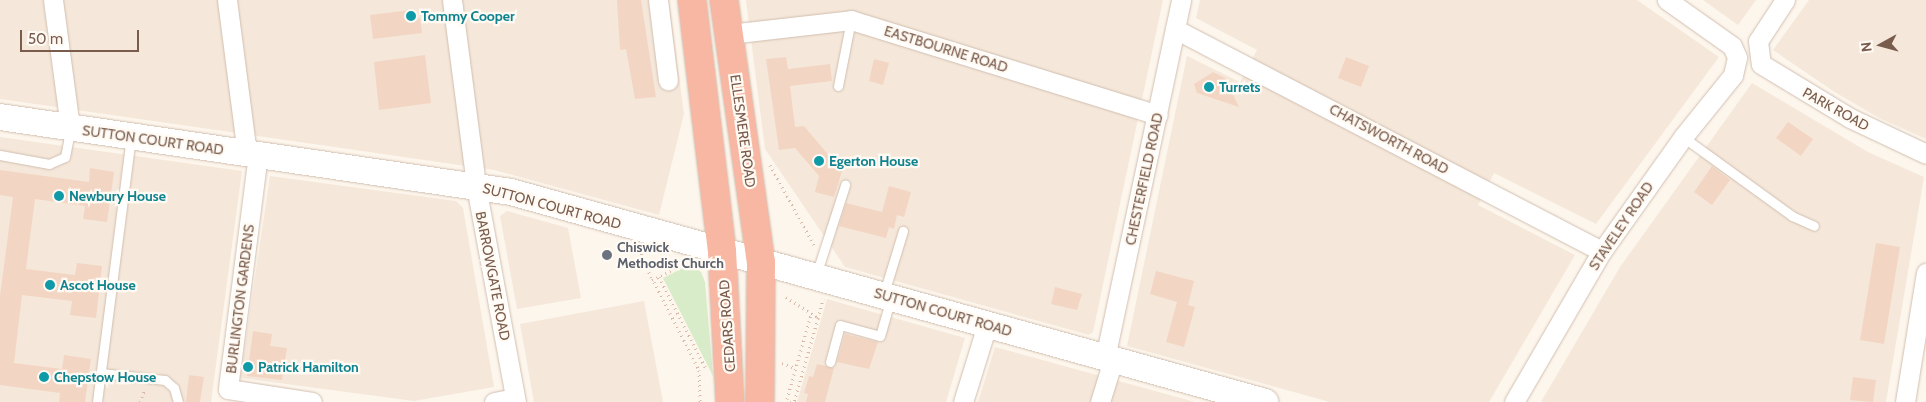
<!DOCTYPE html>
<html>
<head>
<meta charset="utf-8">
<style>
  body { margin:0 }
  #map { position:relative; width:1926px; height:402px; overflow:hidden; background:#fdf6ec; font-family:Cabin,sans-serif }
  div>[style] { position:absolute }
  .residential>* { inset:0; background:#f5e8da }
  .green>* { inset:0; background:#d8ecc9 }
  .building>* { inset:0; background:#f3d5c3 }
  .path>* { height:3px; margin-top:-1.5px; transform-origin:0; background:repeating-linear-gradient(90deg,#d9b8a5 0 1px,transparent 0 5px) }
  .roads { filter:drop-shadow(0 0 1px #d1beb0) drop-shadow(0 0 1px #d1beb0) }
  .lane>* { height:9px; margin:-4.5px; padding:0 4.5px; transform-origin:4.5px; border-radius:4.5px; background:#fff }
  .street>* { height:19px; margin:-9.5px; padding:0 9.5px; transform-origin:9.5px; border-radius:9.5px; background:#fff }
  .secondary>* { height:26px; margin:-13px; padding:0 13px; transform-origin:13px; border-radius:13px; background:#fff }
  .highway>* { height:28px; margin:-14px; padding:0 14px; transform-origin:14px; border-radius:14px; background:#f7b7a3 }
  .dots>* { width:14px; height:14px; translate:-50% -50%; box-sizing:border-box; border:2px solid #fffaf3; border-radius:50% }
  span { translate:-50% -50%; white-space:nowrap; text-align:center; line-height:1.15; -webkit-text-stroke:4.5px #fffaf3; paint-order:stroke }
  .culture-label { font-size:14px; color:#0d838f; font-weight:700 }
  .left { translate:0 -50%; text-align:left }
  .street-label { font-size:14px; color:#7a5c4d }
  .worship-label { font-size:14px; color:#5b616d; font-weight:700 }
  .north { position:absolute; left:1856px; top:20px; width:50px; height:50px; -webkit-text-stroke:4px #fffaf3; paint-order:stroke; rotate:263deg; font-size:14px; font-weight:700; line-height:20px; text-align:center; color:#7a5c4d }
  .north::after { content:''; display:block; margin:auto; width:18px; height:22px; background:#7a5c4d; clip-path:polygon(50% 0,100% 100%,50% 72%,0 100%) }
  .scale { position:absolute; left:20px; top:30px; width:119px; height:22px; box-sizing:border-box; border:2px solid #7a5c4d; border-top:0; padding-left:6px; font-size:15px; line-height:18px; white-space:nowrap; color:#7a5c4d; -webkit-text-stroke:4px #fffaf3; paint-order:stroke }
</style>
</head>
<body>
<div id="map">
  <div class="residential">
    <div style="clip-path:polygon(0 0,669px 0,684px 114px,659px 215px,494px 170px,0 99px)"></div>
    <div style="clip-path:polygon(746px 0,1163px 0,1093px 332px,1089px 335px,845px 267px,765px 149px)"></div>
    <div style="clip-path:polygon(1200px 0,1637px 0,1719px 57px,1596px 224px,1494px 173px,1478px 205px,1575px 255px,1489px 402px,1330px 402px,1127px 346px,1187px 56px,1240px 82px,1257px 50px,1196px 18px)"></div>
    <div style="clip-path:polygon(1703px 0,1756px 0,1738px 25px)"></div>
    <div style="clip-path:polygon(1809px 0,1926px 0,1926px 139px,1879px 118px,1833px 91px,1773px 50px)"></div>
    <div style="clip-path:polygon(1752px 83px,1868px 152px,1924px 177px,1886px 402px,1541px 402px,1620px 267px)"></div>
    <div style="clip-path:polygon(0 137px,242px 171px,211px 402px,0 402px)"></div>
    <div style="clip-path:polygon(270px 176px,456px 201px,463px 208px,494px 387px,414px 401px,240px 378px)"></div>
    <div style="clip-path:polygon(507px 211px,568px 228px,581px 298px,517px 309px,500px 216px)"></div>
    <div style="clip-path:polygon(827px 299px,965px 338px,946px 402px,797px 402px)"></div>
    <div style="clip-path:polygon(644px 301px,663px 402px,534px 402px,520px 324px)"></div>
    <div style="clip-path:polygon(995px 347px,1195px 402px,978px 402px)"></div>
  </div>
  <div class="green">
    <div style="clip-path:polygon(691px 264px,701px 272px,705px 282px,713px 376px,663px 278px)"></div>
  </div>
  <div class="building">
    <div style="clip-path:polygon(617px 0,641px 0,656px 97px,635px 99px,626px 49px,620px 50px)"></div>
    <div style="clip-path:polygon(411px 10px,412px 19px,420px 18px,422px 33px,373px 39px,370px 15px)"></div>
    <div style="clip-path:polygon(425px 55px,431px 103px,379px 110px,374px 62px)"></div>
    <div style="clip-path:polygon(786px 57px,788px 69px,830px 64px,832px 81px,790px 86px,795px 127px,804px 126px,842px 171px,834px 197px,815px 192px,819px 176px,795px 148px,779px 150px,766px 59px)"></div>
    <div style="clip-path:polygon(1346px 57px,1369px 66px,1361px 87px,1338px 78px)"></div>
    <div style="clip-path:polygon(874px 59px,889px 63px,883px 85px,869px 81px)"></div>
    <div style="clip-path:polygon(1213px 72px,1225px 78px,1239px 107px,1197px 93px,1194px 84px)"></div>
    <div style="clip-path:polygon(1788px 122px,1813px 139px,1801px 156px,1776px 138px)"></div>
    <div style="clip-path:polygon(1712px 166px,1730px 180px,1712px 205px,1694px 192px)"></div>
    <div style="clip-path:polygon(90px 168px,114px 172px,107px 222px,83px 219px,85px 206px,35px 199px,26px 269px,75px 275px,77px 263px,102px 266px,96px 318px,70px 315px,72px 301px,22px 295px,14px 363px,62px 369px,64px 355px,91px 359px,85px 402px,59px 402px,60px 393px,0 385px,0 296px,13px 197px,0 195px,0 170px,89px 182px)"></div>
    <div style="clip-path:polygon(889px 186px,911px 192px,904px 217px,897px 215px,894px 229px,889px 227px,886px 238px,839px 226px,846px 203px,882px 212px)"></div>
    <div style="clip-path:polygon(1876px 243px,1900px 247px,1884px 344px,1860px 340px)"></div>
    <div style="clip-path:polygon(1156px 271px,1194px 281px,1188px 305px,1195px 307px,1184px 347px,1166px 342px,1177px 302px,1150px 294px)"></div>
    <div style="clip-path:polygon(1055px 287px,1082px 294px,1077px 310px,1051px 304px)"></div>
    <div style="clip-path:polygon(253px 331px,272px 334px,270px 346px,287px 348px,282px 380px,247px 376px)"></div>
    <div style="clip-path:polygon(845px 334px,878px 342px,869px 369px,837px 362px)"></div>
    <div style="clip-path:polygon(817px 364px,834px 368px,825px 402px,806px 402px,808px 394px,804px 393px,809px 376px,813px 377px)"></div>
    <div style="clip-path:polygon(189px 375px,204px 377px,200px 402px,186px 402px)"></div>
    <div style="clip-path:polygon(1853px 377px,1876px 380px,1873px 402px,1850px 400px)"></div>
  </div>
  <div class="path">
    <div style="left:770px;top:165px;width:91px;rotate:61.2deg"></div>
    <div style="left:639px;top:249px;width:34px;rotate:67deg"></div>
    <div style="left:652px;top:280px;width:40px;rotate:-26.6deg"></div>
    <div style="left:659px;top:277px;width:103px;rotate:62.9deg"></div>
    <div style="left:654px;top:282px;width:99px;rotate:62.9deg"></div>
    <div style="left:699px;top:370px;width:32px;rotate:88deg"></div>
    <div style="left:786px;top:297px;width:38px;rotate:33deg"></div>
    <div style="left:818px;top:318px;width:87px;rotate:105.9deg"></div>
    <div style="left:818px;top:318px;width:20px;rotate:-75deg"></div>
    <div style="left:782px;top:363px;width:14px;rotate:21deg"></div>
    <div style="left:140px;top:402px;width:14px;rotate:-69deg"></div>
    <div style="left:790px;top:402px;width:4px;rotate:-135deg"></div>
    <div style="left:787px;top:399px;width:88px;rotate:-74.2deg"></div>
  </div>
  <div class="roads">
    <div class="lane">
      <div style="left:838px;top:86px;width:67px;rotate:-78.9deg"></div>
      <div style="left:1683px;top:137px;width:135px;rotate:35.9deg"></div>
      <div style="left:1792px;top:216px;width:24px;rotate:24deg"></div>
      <div style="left:0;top:155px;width:50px;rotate:10.4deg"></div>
      <div style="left:49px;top:164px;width:17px;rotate:-24deg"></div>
      <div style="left:65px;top:157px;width:26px;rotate:-79deg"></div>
      <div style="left:816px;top:275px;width:95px;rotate:-72.1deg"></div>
      <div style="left:884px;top:293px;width:65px;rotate:-73deg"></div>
      <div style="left:830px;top:362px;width:38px;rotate:-75deg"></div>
      <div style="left:840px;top:325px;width:41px;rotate:15.4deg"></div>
      <div style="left:880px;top:336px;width:37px;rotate:-74deg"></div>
      <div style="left:101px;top:373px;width:64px;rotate:6.2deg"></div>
      <div style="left:165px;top:380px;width:12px;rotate:42deg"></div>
      <div style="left:174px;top:388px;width:15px;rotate:74deg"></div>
      <div style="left:97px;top:402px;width:267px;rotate:-82.7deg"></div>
    </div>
    <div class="street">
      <div style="left:53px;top:0;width:129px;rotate:82.4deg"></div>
      <div style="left:227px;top:0;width:154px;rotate:82.6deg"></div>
      <div style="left:452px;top:0;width:188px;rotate:82.6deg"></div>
      <div style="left:476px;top:186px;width:220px;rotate:79.5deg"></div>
      <div style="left:658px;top:0;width:81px;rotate:82.9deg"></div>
      <div style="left:1785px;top:0;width:49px;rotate:123.4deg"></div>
      <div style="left:1758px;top:41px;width:23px;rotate:83deg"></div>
      <div style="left:1761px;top:64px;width:104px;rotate:31.2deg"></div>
      <div style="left:1850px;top:118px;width:84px;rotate:25.3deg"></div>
      <div style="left:1175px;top:29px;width:481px;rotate:27.5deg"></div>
      <div style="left:729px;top:34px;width:123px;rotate:-6.5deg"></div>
      <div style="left:851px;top:20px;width:321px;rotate:17.2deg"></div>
      <div style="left:258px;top:154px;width:237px;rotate:97.3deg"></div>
      <div style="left:228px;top:389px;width:85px;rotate:8.8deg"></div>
      <div style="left:1105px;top:358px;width:366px;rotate:-78deg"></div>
      <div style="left:494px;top:402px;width:21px;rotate:-11deg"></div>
      <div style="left:963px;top:402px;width:81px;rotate:-72.7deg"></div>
      <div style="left:1100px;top:402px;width:44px;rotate:-72.8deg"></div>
      <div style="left:1514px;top:402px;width:175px;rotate:-59.8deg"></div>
      <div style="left:1602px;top:251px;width:140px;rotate:-54.6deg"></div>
      <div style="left:1683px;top:137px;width:80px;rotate:-51.1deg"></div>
      <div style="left:1733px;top:75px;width:18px;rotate:-77deg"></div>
      <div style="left:1737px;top:57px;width:12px;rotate:-114deg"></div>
      <div style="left:1732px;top:46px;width:80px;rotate:-144.7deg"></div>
      <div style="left:1905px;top:402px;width:131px;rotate:-80.8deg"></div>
    </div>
    <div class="secondary">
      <div style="left:0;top:117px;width:516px;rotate:8.35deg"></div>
      <div style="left:511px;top:192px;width:783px;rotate:15.56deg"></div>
    </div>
    <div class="highway">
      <div style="left:692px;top:0;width:253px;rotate:83.2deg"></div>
      <div style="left:722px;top:251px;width:151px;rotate:87deg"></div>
      <div style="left:724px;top:0;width:265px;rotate:82deg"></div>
      <div style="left:761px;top:262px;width:140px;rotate:90.4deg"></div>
    </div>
  </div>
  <div class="dots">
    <div style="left:411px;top:16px;background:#0f9aa8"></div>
    <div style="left:1209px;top:87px;background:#0f9aa8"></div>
    <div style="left:819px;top:161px;background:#0f9aa8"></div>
    <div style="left:59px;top:196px;background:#0f9aa8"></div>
    <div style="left:607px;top:255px;background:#6b7280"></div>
    <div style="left:50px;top:285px;background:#0f9aa8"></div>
    <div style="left:248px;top:367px;background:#0f9aa8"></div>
    <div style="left:44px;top:377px;background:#0f9aa8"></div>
  </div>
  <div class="culture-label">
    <span class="left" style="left:421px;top:16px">Tommy Cooper</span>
    <span class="left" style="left:1219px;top:87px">Turrets</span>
    <span class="left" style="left:829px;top:161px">Egerton House</span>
    <span class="left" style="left:69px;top:196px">Newbury House</span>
    <span class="left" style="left:60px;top:285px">Ascot House</span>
    <span class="left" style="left:258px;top:367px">Patrick Hamilton</span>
    <span class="left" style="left:54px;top:377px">Chepstow House</span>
  </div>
  <div class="street-label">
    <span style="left:946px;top:49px;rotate:17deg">EASTBOURNE ROAD</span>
    <span style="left:1836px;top:109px;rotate:29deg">PARK ROAD</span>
    <span style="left:743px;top:131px;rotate:82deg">ELLESMERE ROAD</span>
    <span style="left:1389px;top:139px;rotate:28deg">CHATSWORTH ROAD</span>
    <span style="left:153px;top:140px;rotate:8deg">SUTTON COURT ROAD</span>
    <span style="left:1144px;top:179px;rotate:-78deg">CHESTERFIELD ROAD</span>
    <span style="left:552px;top:206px;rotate:15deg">SUTTON COURT ROAD</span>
    <span style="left:1621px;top:226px;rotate:-56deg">STAVELEY ROAD</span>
    <span style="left:493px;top:276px;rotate:79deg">BARROWGATE ROAD</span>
    <span style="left:240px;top:299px;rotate:-83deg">BURLINGTON GARDENS</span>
    <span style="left:943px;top:312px;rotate:16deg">SUTTON COURT ROAD</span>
    <span style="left:727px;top:326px;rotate:-94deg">CEDARS ROAD</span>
  </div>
  <div class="worship-label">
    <span class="left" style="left:617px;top:255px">Chiswick<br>Methodist Church</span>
  </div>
  <div class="north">N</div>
  <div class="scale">50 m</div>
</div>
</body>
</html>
